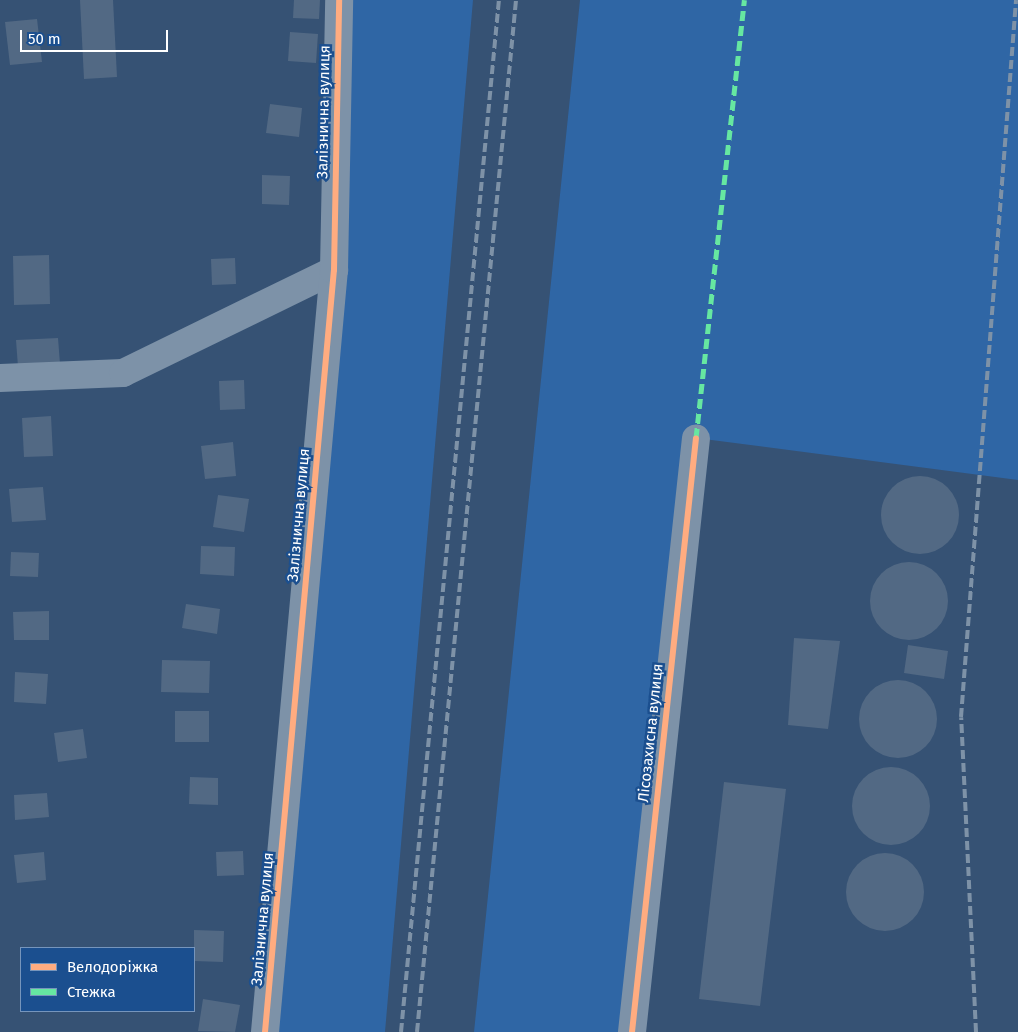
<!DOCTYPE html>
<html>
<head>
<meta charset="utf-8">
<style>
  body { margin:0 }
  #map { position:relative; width:1018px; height:1032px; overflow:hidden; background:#365274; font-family:"Fira Sans",sans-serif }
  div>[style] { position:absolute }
  .green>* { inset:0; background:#2f66a5 }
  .building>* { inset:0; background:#526984 }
  .round { border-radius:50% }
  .minor>* { height:28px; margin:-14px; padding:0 14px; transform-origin:14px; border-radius:14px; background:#7d92a8 }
  .rail>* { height:4px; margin-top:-2px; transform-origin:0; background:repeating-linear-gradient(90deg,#7e92a7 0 9px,transparent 0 13px) }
  .quiet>* { height:5px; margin-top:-2.5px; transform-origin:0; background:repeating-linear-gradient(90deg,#66e7a1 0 10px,transparent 0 15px) }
  .cycleway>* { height:6px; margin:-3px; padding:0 3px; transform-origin:3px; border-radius:3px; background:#ffac80 }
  span { translate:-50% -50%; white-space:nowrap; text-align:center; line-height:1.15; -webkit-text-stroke:5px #1b4f8f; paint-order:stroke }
  .street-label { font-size:15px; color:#fff }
  .legend { position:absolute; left:20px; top:947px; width:175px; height:65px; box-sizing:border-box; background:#1b4f8f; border:1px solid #7695bc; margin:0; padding:6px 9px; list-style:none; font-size:15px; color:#fff }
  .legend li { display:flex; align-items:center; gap:10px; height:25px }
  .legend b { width:25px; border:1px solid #7695bc }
  .scale { position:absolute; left:20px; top:30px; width:148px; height:22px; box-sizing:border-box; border:2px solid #fff; border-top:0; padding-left:6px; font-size:15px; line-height:18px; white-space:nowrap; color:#fff; -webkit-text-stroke:4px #1b4f8f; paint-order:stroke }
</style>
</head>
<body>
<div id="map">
  <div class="green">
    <div style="clip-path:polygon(339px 0,473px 0,385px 1032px,265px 1032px,334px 270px)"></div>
    <div style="clip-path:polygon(580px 0,1018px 0,1018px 480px,696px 438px,632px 1032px,474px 1032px)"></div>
  </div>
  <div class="building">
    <div style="clip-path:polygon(80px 0,113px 0,117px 77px,84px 79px)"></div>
    <div style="clip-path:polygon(294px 0,320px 0,319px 19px,293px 18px)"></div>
    <div style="clip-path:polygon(37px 19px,42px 62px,10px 65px,5px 22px)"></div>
    <div style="clip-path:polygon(290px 32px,318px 34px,316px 63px,288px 61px)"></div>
    <div style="clip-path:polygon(270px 104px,302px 108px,299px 137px,266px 133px)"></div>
    <div style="clip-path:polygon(262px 175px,290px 176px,289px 205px,262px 204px)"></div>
    <div style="clip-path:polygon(49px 255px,50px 304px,14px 305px,13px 256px)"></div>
    <div style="clip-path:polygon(235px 258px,236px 284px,212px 285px,211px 259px)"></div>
    <div style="clip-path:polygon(58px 338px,60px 364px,18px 367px,16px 340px)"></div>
    <div style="clip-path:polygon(244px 380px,245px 409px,220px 410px,219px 381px)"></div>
    <div style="clip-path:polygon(51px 416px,53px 456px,24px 457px,22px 418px)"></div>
    <div style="clip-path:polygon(233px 442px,236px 476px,205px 479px,201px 446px)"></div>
    <div class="round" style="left:881px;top:476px;width:78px;height:78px"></div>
    <div style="clip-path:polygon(43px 487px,46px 520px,12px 522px,9px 489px)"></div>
    <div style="clip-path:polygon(218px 495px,249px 499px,244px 532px,213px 527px)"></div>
    <div style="clip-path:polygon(201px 546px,235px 547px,234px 576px,200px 574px)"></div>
    <div style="clip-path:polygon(11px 552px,39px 553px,38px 577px,10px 576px)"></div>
    <div class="round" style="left:870px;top:562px;width:78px;height:78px"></div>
    <div style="clip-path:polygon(186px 604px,220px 609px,217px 634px,182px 628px)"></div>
    <div style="clip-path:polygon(49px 611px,49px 640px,14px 640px,13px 612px)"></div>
    <div style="clip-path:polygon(794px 638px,840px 641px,828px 729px,788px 725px)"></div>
    <div style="clip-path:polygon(908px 645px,948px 651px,944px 679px,904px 673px)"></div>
    <div style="clip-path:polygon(162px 660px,210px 661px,209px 693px,161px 692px)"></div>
    <div style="clip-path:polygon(15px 672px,48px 674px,46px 704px,14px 702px)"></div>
    <div class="round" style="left:859px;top:680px;width:78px;height:78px"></div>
    <div style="clip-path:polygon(175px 711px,209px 711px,209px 742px,175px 742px)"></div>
    <div style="clip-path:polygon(83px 729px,87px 758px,58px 762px,54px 733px)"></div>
    <div class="round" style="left:852px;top:767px;width:78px;height:78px"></div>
    <div style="clip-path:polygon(190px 777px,218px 778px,218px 805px,189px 804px)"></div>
    <div style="clip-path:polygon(724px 782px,786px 789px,760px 1006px,699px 999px)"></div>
    <div style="clip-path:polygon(47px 793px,49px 817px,15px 820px,14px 795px)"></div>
    <div style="clip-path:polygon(243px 851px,244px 875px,217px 876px,216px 852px)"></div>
    <div style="clip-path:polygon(44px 852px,46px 880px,17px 883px,14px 855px)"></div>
    <div class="round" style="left:846px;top:853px;width:78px;height:78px"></div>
    <div style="clip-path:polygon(194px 930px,224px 931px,223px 962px,194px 961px)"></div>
    <div style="clip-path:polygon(203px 999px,240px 1005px,235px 1032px,198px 1031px)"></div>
  </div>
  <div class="minor">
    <div style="left:0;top:378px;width:123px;rotate:-2.3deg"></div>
    <div style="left:123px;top:373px;width:235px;rotate:-26deg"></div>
    <div style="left:265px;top:1032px;width:765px;rotate:-84.83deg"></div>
    <div style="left:334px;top:270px;width:270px;rotate:-88.9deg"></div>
    <div style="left:632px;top:1032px;width:597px;rotate:-83.85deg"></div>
  </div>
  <div class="rail">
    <div style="left:401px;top:1032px;width:1037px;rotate:-84.58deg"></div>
    <div style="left:417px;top:1032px;width:1037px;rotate:-84.52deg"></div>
    <div style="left:976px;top:1032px;width:315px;rotate:-92.7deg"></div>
    <div style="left:961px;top:717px;width:719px;rotate:-85.61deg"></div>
  </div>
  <div class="quiet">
    <div style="left:696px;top:438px;width:441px;rotate:-83.7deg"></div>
  </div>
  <div class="cycleway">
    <div style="left:265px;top:1032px;width:765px;rotate:-84.83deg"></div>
    <div style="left:334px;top:270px;width:270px;rotate:-88.9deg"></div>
    <div style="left:632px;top:1032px;width:597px;rotate:-83.85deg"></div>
  </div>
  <div class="street-label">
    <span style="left:324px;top:112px;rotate:-89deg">Залізнична вулиця</span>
    <span style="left:299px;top:515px;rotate:-85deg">Залізнична вулиця</span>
    <span style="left:651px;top:733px;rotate:-84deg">Лісозахисна вулиця</span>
    <span style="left:263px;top:919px;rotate:-85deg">Залізнична вулиця</span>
  </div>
  <ul class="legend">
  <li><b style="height:6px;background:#ffac80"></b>Велодоріжка</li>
  <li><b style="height:6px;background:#66e7a1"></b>Стежка</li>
  </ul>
  <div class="scale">50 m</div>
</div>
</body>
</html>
